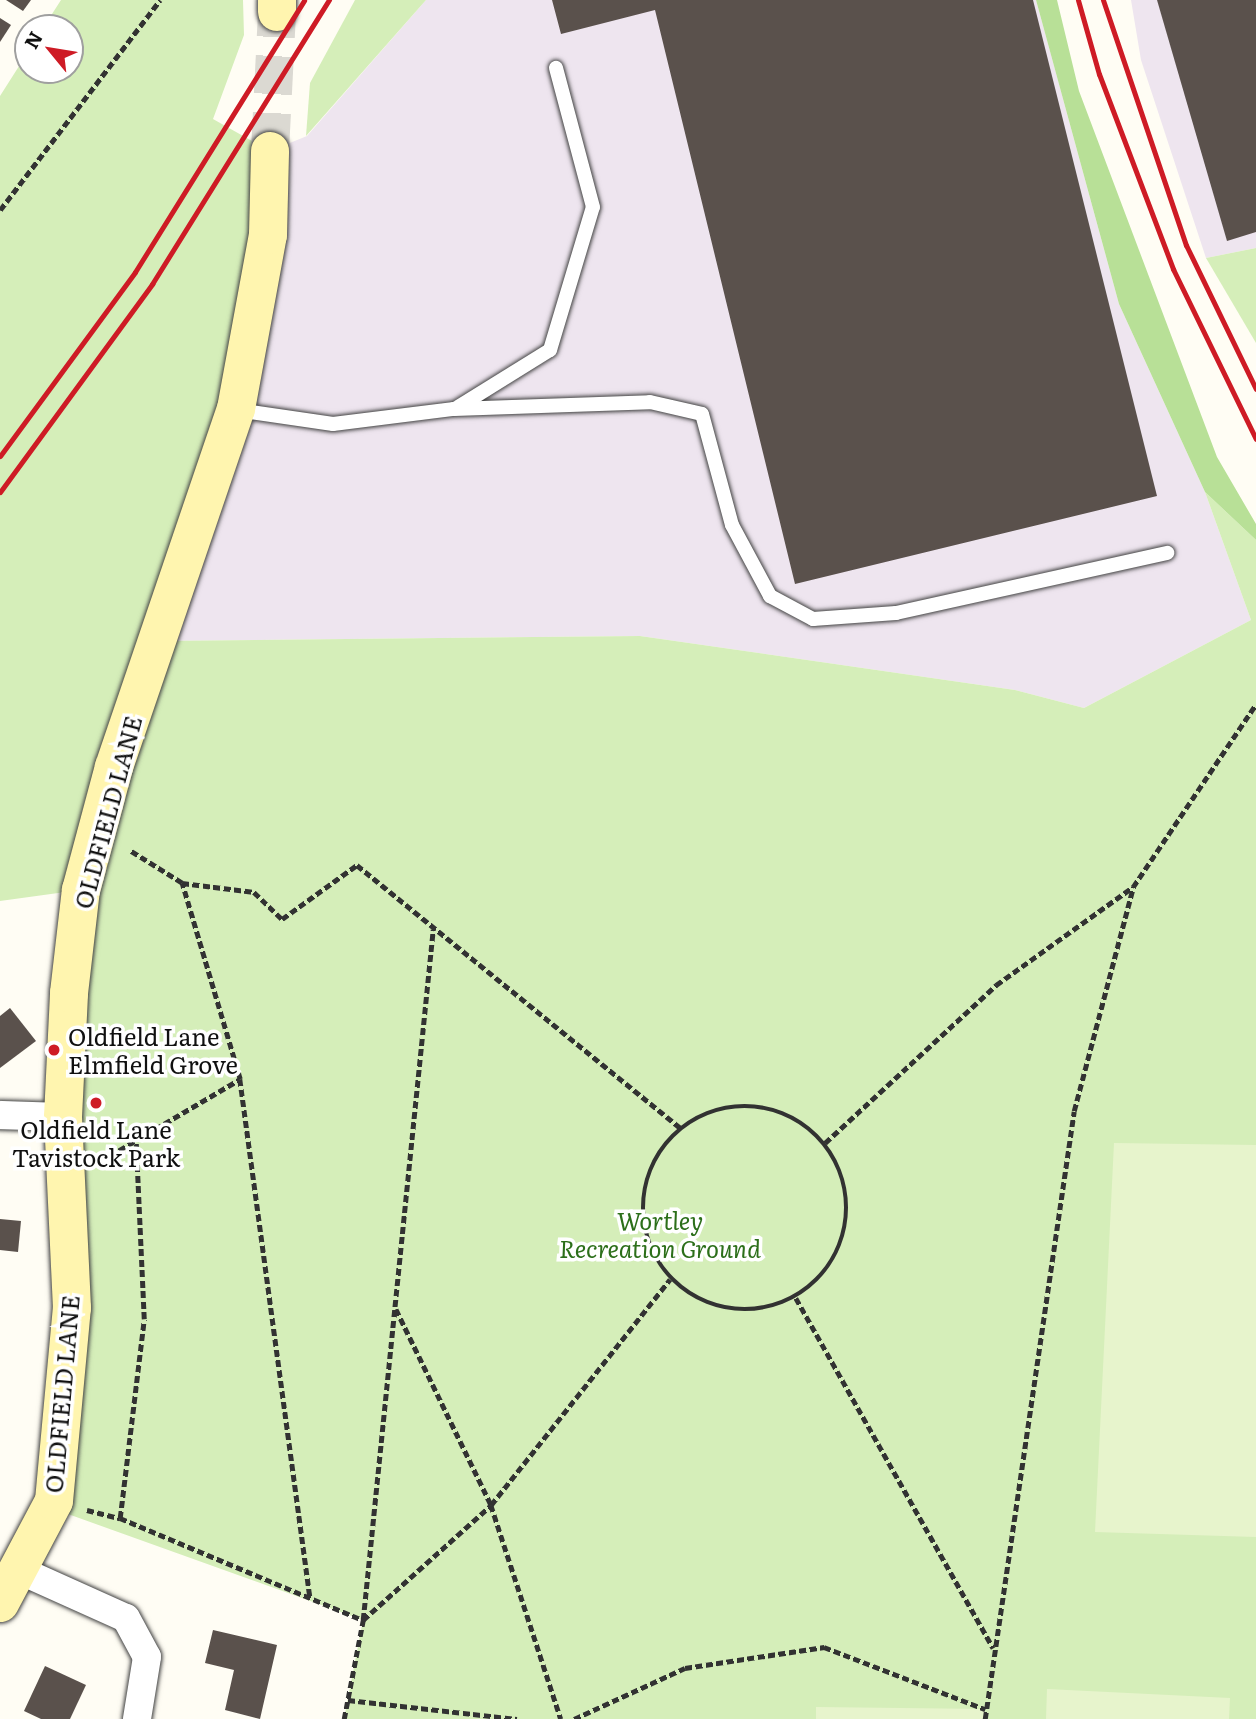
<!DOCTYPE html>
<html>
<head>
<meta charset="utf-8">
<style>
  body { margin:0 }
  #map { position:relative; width:1256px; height:1719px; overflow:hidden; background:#fffdf4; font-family:Literata,serif }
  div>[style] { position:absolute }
  .industrial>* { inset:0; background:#eee5ef }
  .green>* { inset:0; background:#d5eeb9 }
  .forest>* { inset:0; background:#b8e097 }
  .pitch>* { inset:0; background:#e7f4cc }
  .building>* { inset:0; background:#5a514c }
  .secondary-tunnel>* { height:38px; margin-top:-19px; transform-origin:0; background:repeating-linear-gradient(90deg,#dbd9d2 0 38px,transparent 0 57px) }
  .path>* { height:4.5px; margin-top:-2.25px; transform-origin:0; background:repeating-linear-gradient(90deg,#323232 0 7px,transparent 0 10.5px) }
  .path>.ring { margin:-2.25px; padding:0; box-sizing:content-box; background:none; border:4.5px solid #323232; border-radius:50% }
  .roads { filter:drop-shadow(0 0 2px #434343) drop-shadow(0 0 2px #434343) }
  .lane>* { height:14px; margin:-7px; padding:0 7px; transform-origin:7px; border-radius:7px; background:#fff }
  .street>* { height:28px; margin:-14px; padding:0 14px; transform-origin:14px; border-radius:14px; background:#fff }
  .secondary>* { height:38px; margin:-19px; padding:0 19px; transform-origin:19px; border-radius:19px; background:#fff5af }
  .rail>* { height:5px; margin:-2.5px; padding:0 2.5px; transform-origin:2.5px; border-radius:2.5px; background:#ce1b25 }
  .dots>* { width:19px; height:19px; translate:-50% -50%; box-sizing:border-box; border:4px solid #fff; border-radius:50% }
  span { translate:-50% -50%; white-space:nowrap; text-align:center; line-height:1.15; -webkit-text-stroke:7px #fff; paint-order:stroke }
  .street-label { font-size:24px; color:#101010 }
  .poi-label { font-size:24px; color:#101010 }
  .left { translate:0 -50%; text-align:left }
  .park-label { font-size:24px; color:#2c6f1a; font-style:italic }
  .north { position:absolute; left:14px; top:14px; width:70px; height:70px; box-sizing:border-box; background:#fff; border:2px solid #9f9f9f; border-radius:50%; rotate:300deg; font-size:19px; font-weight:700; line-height:28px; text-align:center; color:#101010 }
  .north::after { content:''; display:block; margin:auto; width:24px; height:32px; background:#ce1b25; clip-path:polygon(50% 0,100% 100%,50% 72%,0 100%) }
</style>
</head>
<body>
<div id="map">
  <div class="industrial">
    <div style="clip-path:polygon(426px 0,1036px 0,1119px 304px,1205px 492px,1251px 620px,1084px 708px,1015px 690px,640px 636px,159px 641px,270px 151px,307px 136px)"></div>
    <div style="clip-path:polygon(1131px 0,1256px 0,1256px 248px,1206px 258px,1141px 60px)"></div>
  </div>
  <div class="green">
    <div style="clip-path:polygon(61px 0,243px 0,244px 35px,213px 119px,270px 151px,268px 235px,159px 641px,640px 636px,1015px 690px,1084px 708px,1251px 620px,1205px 492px,1256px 540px,1256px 1719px,344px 1719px,363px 1620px,54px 1509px,80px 890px,0 901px,0 96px,28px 52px,28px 70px,70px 70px,70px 28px,43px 28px)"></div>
    <div style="clip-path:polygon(355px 0,426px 0,306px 136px,310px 83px)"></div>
    <div style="clip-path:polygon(1256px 248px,1256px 343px,1206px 258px)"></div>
  </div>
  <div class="forest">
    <div style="clip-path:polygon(1036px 0,1057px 0,1079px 91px,1217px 457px,1256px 524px,1256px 540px,1205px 492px,1119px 304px)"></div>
  </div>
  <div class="pitch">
    <div style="clip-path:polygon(1114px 1143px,1256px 1145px,1256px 1537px,1095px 1532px)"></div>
    <div style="clip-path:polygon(1047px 1689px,1230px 1698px,1229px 1719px,1046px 1719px)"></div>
    <div style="clip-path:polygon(816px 1707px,985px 1709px,985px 1719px,816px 1719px)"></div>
  </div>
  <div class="building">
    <div style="clip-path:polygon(6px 0,31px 0,23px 11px)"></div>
    <div style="clip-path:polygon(552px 0,1033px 0,1157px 496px,795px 584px,655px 10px,561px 34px)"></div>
    <div style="clip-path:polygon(1157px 0,1256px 0,1256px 232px,1227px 241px)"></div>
    <div style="clip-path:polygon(0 18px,11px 25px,0 42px)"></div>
    <div style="clip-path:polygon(10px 1008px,36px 1041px,0 1068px,0 1016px)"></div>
    <div style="clip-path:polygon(0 1219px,21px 1221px,18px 1252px,0 1250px)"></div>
    <div style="clip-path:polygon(213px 1630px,277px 1645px,260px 1719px,225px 1710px,234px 1670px,205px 1663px)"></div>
    <div style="clip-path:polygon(45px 1666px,86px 1685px,70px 1719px,41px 1719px,24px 1711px)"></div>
  </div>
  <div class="secondary-tunnel">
    <div style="left:270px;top:151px;width:139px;rotate:-87.1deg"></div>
  </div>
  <div class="path">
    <div style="left:0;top:210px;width:264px;rotate:-52.7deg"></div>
    <div style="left:182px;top:883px;width:73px;rotate:7.1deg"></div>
    <div style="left:254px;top:892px;width:39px;rotate:44deg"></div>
    <div style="left:282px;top:919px;width:92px;rotate:-35.8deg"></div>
    <div style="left:357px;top:865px;width:417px;rotate:39.1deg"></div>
    <div style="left:240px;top:1079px;width:523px;rotate:82.3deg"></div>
    <div class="ring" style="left:643px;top:1106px;width:199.5px;height:199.5px"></div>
    <div style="left:825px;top:1143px;width:233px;rotate:-42.7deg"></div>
    <div style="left:996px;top:985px;width:168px;rotate:-35.6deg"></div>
    <div style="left:1133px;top:887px;width:220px;rotate:-56.1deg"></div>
    <div style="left:101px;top:1161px;width:161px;rotate:-30.5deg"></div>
    <div style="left:240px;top:1079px;width:204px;rotate:-106.5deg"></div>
    <div style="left:182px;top:883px;width:62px;rotate:-148.1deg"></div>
    <div style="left:796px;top:1298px;width:402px;rotate:60.6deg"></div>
    <div style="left:396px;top:1309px;width:218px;rotate:64.1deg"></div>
    <div style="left:491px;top:1505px;width:225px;rotate:71.9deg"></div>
    <div style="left:87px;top:1510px;width:34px;rotate:14deg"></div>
    <div style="left:120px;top:1518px;width:264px;rotate:22.8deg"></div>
    <div style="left:363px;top:1620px;width:172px;rotate:-41.9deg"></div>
    <div style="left:491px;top:1505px;width:288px;rotate:-51.6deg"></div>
    <div style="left:120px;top:1518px;width:200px;rotate:-83.1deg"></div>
    <div style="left:144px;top:1319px;width:179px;rotate:-92.6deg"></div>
    <div style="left:348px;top:1700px;width:170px;rotate:6.4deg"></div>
    <div style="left:344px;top:1719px;width:101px;rotate:-79.1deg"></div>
    <div style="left:363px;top:1620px;width:694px;rotate:-84.21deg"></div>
    <div style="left:574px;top:1719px;width:122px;rotate:-24.7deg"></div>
    <div style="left:685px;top:1668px;width:141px;rotate:-8.6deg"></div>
    <div style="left:824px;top:1647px;width:173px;rotate:21.1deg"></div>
    <div style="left:985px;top:1719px;width:614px;rotate:-81.67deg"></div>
    <div style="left:1074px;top:1111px;width:232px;rotate:-75.2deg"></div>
  </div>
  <div class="roads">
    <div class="lane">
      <div style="left:458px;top:407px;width:108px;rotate:-31.8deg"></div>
      <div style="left:550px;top:350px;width:149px;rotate:-73.3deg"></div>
      <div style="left:593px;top:207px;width:144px;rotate:-104.9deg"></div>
      <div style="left:237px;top:410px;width:97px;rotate:8.3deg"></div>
      <div style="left:333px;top:424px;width:122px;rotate:-7.1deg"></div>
      <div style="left:454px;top:409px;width:196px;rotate:-2deg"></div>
      <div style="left:650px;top:402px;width:53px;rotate:13deg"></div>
      <div style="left:702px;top:414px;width:115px;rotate:74.9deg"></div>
      <div style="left:732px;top:525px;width:81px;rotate:61.8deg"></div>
      <div style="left:770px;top:596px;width:49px;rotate:28.1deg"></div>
      <div style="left:813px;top:619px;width:83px;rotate:-4.1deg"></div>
      <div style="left:896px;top:613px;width:278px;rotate:-12.5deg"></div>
    </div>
    <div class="street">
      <div style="left:0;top:1115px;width:63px;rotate:1.8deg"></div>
      <div style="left:19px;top:1570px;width:117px;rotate:24.2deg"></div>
      <div style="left:126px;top:1618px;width:44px;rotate:61.7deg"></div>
      <div style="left:147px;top:1657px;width:63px;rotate:99.2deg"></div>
    </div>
    <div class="secondary">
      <div style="left:277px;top:0;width:12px;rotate:90deg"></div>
      <div style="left:0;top:1603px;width:115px;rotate:-62.1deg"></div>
      <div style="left:54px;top:1501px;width:194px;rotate:-84.7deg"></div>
      <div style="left:72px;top:1308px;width:191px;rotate:-92.7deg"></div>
      <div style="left:63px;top:1117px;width:124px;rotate:-87.2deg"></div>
      <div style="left:69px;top:993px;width:104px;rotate:-83.4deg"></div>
      <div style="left:81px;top:890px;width:127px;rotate:-75deg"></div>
      <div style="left:114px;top:767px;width:378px;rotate:-71.2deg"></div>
      <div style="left:236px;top:409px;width:177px;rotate:-79.6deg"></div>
      <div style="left:268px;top:235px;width:84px;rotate:-88.6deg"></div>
    </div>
  </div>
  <div class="rail">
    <div style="left:1078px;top:0;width:77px;rotate:74.2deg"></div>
    <div style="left:1099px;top:74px;width:209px;rotate:69.2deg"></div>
    <div style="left:1173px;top:269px;width:189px;rotate:64deg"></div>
    <div style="left:1103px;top:0;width:259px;rotate:71.3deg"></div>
    <div style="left:1186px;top:245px;width:160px;rotate:64.1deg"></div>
    <div style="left:0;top:456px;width:228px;rotate:-53.7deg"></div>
    <div style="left:135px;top:272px;width:320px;rotate:-58.1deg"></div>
    <div style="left:0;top:492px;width:258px;rotate:-53.8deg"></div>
    <div style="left:152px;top:284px;width:335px;rotate:-58.1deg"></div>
  </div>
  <div class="dots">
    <div style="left:54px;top:1050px;background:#ce1b25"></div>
    <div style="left:96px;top:1103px;background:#ce1b25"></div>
  </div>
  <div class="street-label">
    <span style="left:107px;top:812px;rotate:-75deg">OLDFIELD LANE</span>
    <span style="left:61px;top:1394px;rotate:-85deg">OLDFIELD LANE</span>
  </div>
  <div class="poi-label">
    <span class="left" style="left:68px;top:1050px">Oldfield Lane<br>Elmfield Grove</span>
    <span style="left:96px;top:1143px">Oldfield Lane<br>Tavistock Park</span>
  </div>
  <div class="park-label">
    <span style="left:660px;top:1234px">Wortley<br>Recreation Ground</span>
  </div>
  <div class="north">N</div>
</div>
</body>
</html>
